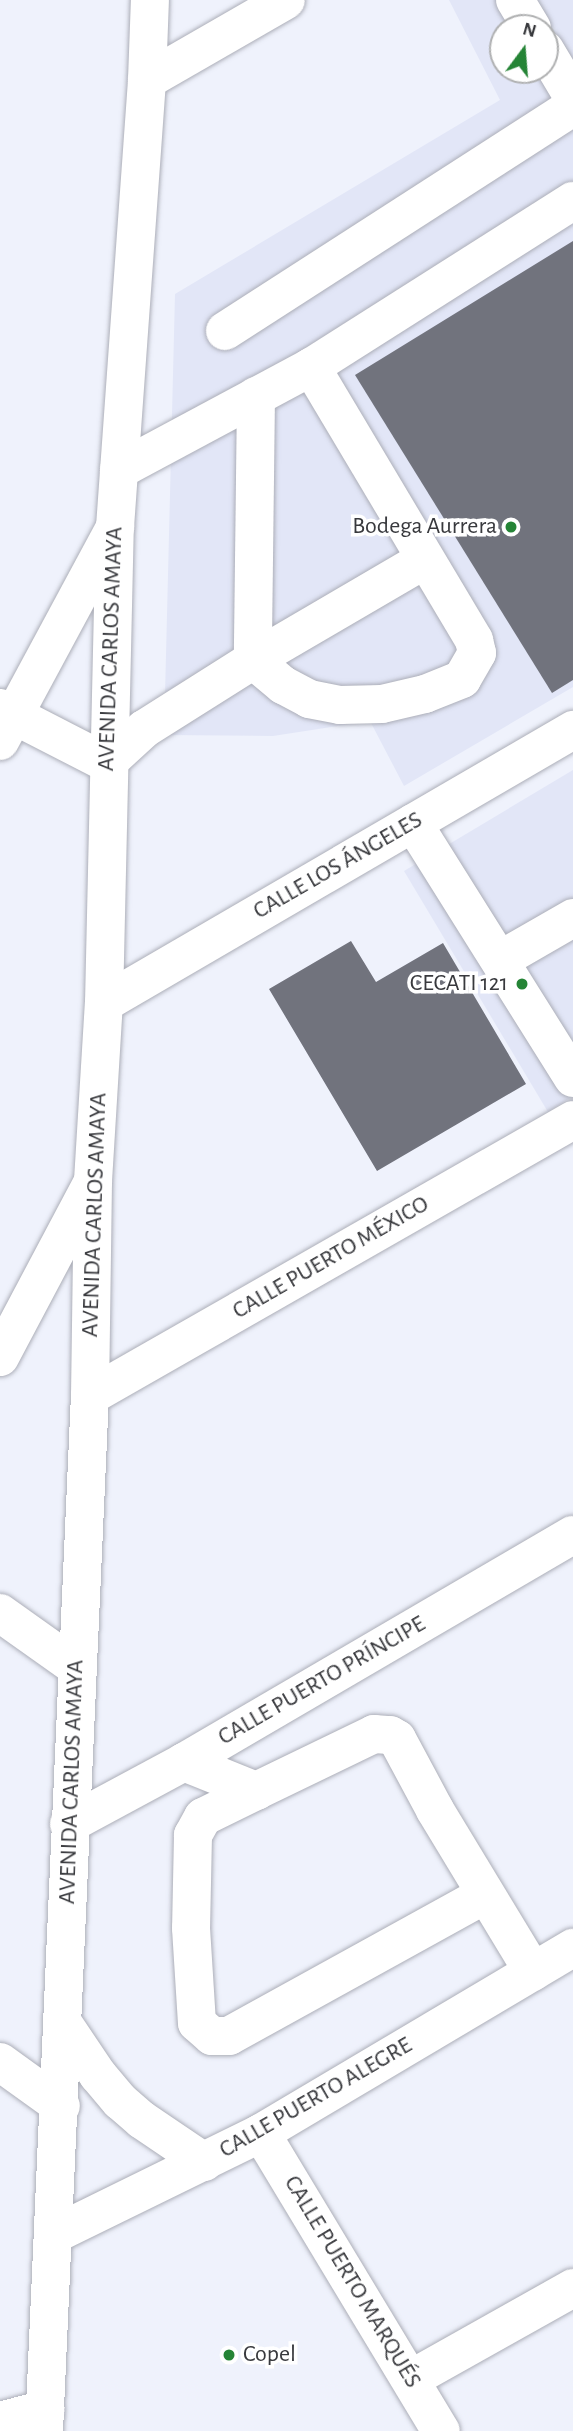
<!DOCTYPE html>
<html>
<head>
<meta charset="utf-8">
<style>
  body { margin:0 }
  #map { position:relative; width:573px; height:2431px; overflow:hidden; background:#eff2fc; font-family:"Alegreya Sans",sans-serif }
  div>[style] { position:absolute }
  .built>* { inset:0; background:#e2e6f7 }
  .building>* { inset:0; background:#71737d }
  .roads { filter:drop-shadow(0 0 2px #acaeb8) drop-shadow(0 0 2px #acaeb8) }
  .minor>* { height:38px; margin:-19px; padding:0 19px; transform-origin:19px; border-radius:19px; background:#fff }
  .major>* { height:38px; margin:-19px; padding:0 19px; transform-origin:19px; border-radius:19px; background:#fff }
  .dots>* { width:19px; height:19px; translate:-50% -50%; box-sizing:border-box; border:4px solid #fff; border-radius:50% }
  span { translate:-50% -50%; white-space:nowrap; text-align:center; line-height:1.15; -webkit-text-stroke:7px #fff; paint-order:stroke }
  .poi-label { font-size:24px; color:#38393d }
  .right { translate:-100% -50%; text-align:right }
  .left { translate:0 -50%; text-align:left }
  .street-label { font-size:24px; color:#38393d }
  .north { position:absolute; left:489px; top:14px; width:70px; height:70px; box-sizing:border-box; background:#fff; border:2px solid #afb0b1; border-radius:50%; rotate:16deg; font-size:19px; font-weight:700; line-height:28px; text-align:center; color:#38393d }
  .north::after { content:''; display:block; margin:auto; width:24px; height:32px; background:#258436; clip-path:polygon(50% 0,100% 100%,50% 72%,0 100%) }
</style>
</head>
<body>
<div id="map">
  <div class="built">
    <div style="clip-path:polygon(evenodd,449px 0,573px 0,573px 687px,404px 786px,370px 721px,273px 736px,164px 735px,175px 294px,500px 100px,449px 0,503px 28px,545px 28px,545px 70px,503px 70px,503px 28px)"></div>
    <div style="clip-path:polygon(573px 770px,573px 1096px,548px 1112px,404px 871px)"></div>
  </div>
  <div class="building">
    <div style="clip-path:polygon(573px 241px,573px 680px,552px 693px,355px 375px)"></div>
    <div style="clip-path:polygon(351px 941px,376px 982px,443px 943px,526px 1084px,377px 1171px,269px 989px)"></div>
  </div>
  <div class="roads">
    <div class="minor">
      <div style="left:515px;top:0;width:33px;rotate:59deg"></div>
      <div style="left:545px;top:50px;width:55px;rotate:59.2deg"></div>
      <div style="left:225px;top:331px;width:414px;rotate:-32.8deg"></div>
      <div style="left:256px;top:396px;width:264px;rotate:90.7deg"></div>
      <div style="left:253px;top:660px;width:198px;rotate:-30.3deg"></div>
      <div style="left:119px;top:470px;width:218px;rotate:-28.2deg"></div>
      <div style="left:311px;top:367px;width:310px;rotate:-32.4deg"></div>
      <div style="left:0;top:708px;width:120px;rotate:27.2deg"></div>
      <div style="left:107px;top:763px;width:50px;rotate:-42.6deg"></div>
      <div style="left:144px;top:729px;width:129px;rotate:-32.3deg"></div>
      <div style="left:253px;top:660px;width:39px;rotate:40deg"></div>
      <div style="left:283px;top:685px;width:30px;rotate:28deg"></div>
      <div style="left:309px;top:699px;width:32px;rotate:11deg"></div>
      <div style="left:340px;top:705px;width:42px;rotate:-1.4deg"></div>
      <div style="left:382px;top:704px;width:44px;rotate:-13.1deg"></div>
      <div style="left:425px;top:694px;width:40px;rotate:-22deg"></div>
      <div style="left:462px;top:679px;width:30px;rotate:-60deg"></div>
      <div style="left:477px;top:653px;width:13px;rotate:-103deg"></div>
      <div style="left:474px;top:640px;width:318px;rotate:-120.8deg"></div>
      <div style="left:0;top:741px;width:243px;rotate:-61.7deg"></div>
      <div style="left:413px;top:823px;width:301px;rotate:57.9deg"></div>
      <div style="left:500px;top:960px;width:84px;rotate:-29.9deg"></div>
      <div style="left:104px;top:1003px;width:543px;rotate:-30.2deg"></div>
      <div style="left:0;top:1357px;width:199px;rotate:-62.1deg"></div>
      <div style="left:90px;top:1396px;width:556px;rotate:-29.74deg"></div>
      <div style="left:0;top:1613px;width:93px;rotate:35.4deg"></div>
      <div style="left:184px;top:1762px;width:78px;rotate:21.9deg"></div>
      <div style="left:256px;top:1791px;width:131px;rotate:-25.8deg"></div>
      <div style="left:374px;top:1734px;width:16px;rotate:4deg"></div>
      <div style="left:390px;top:1735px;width:8px;rotate:30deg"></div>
      <div style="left:397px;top:1739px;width:81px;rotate:61.8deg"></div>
      <div style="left:435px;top:1810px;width:189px;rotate:58.8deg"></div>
      <div style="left:256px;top:1791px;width:59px;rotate:153.9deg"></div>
      <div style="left:203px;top:1817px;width:21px;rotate:119deg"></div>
      <div style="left:193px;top:1835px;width:93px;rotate:91.2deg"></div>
      <div style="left:191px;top:1928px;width:95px;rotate:86.4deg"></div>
      <div style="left:197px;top:2023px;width:20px;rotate:41deg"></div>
      <div style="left:212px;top:2036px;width:17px"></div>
      <div style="left:229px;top:2036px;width:291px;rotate:-28.9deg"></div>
      <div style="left:69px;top:1824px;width:131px;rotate:-28.3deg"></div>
      <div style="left:184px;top:1762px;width:450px;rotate:-30.3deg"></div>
      <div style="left:0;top:2062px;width:75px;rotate:35.8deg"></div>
      <div style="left:261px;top:2133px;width:348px;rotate:58.9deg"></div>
      <div style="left:53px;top:2235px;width:232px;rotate:-26.1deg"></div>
      <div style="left:261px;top:2133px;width:363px;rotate:-30.7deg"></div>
      <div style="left:411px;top:2379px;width:186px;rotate:-29.3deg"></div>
      <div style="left:0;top:2421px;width:47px;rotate:-14.9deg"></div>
    </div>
    <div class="major">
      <div style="left:147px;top:80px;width:160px;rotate:-29.9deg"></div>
      <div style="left:63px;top:2023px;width:63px;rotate:56.1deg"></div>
      <div style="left:98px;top:2075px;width:34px;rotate:50deg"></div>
      <div style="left:120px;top:2101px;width:29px;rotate:41deg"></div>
      <div style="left:142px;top:2120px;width:75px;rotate:34.1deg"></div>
      <div style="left:44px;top:2431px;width:1036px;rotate:-87.46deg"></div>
      <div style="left:90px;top:1396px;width:215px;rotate:-89.2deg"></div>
      <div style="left:93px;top:1181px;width:178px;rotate:-86.5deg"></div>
      <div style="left:104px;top:1003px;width:476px;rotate:-88.7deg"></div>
      <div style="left:115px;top:527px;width:448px;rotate:-85.9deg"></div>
      <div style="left:147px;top:80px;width:80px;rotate:-87.9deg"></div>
    </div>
  </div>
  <div class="dots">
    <div style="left:511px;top:527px;background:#258436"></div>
    <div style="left:522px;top:984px;background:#258436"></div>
    <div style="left:229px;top:2355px;background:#258436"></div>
  </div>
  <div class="poi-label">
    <span class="right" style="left:497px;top:527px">Bodega Aurrera</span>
    <span class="right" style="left:508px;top:984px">CECATI 121</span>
    <span class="left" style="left:243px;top:2355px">Copel</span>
  </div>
  <div class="street-label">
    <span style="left:111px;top:649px;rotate:-88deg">AVENIDA CARLOS AMAYA</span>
    <span style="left:338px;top:866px;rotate:-30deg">CALLE LOS ÁNGELES</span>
    <span style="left:95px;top:1215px;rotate:-88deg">AVENIDA CARLOS AMAYA</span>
    <span style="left:331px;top:1258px;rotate:-30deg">CALLE PUERTO MÉXICO</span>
    <span style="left:322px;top:1681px;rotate:-30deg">CALLE PUERTO PRÍNCIPE</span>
    <span style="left:72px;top:1782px;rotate:-88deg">AVENIDA CARLOS AMAYA</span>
    <span style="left:316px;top:2098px;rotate:-30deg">CALLE PUERTO ALEGRE</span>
    <span style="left:352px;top:2282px;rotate:59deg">CALLE PUERTO MARQUÉS</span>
  </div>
  <div class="north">N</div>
</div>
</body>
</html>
